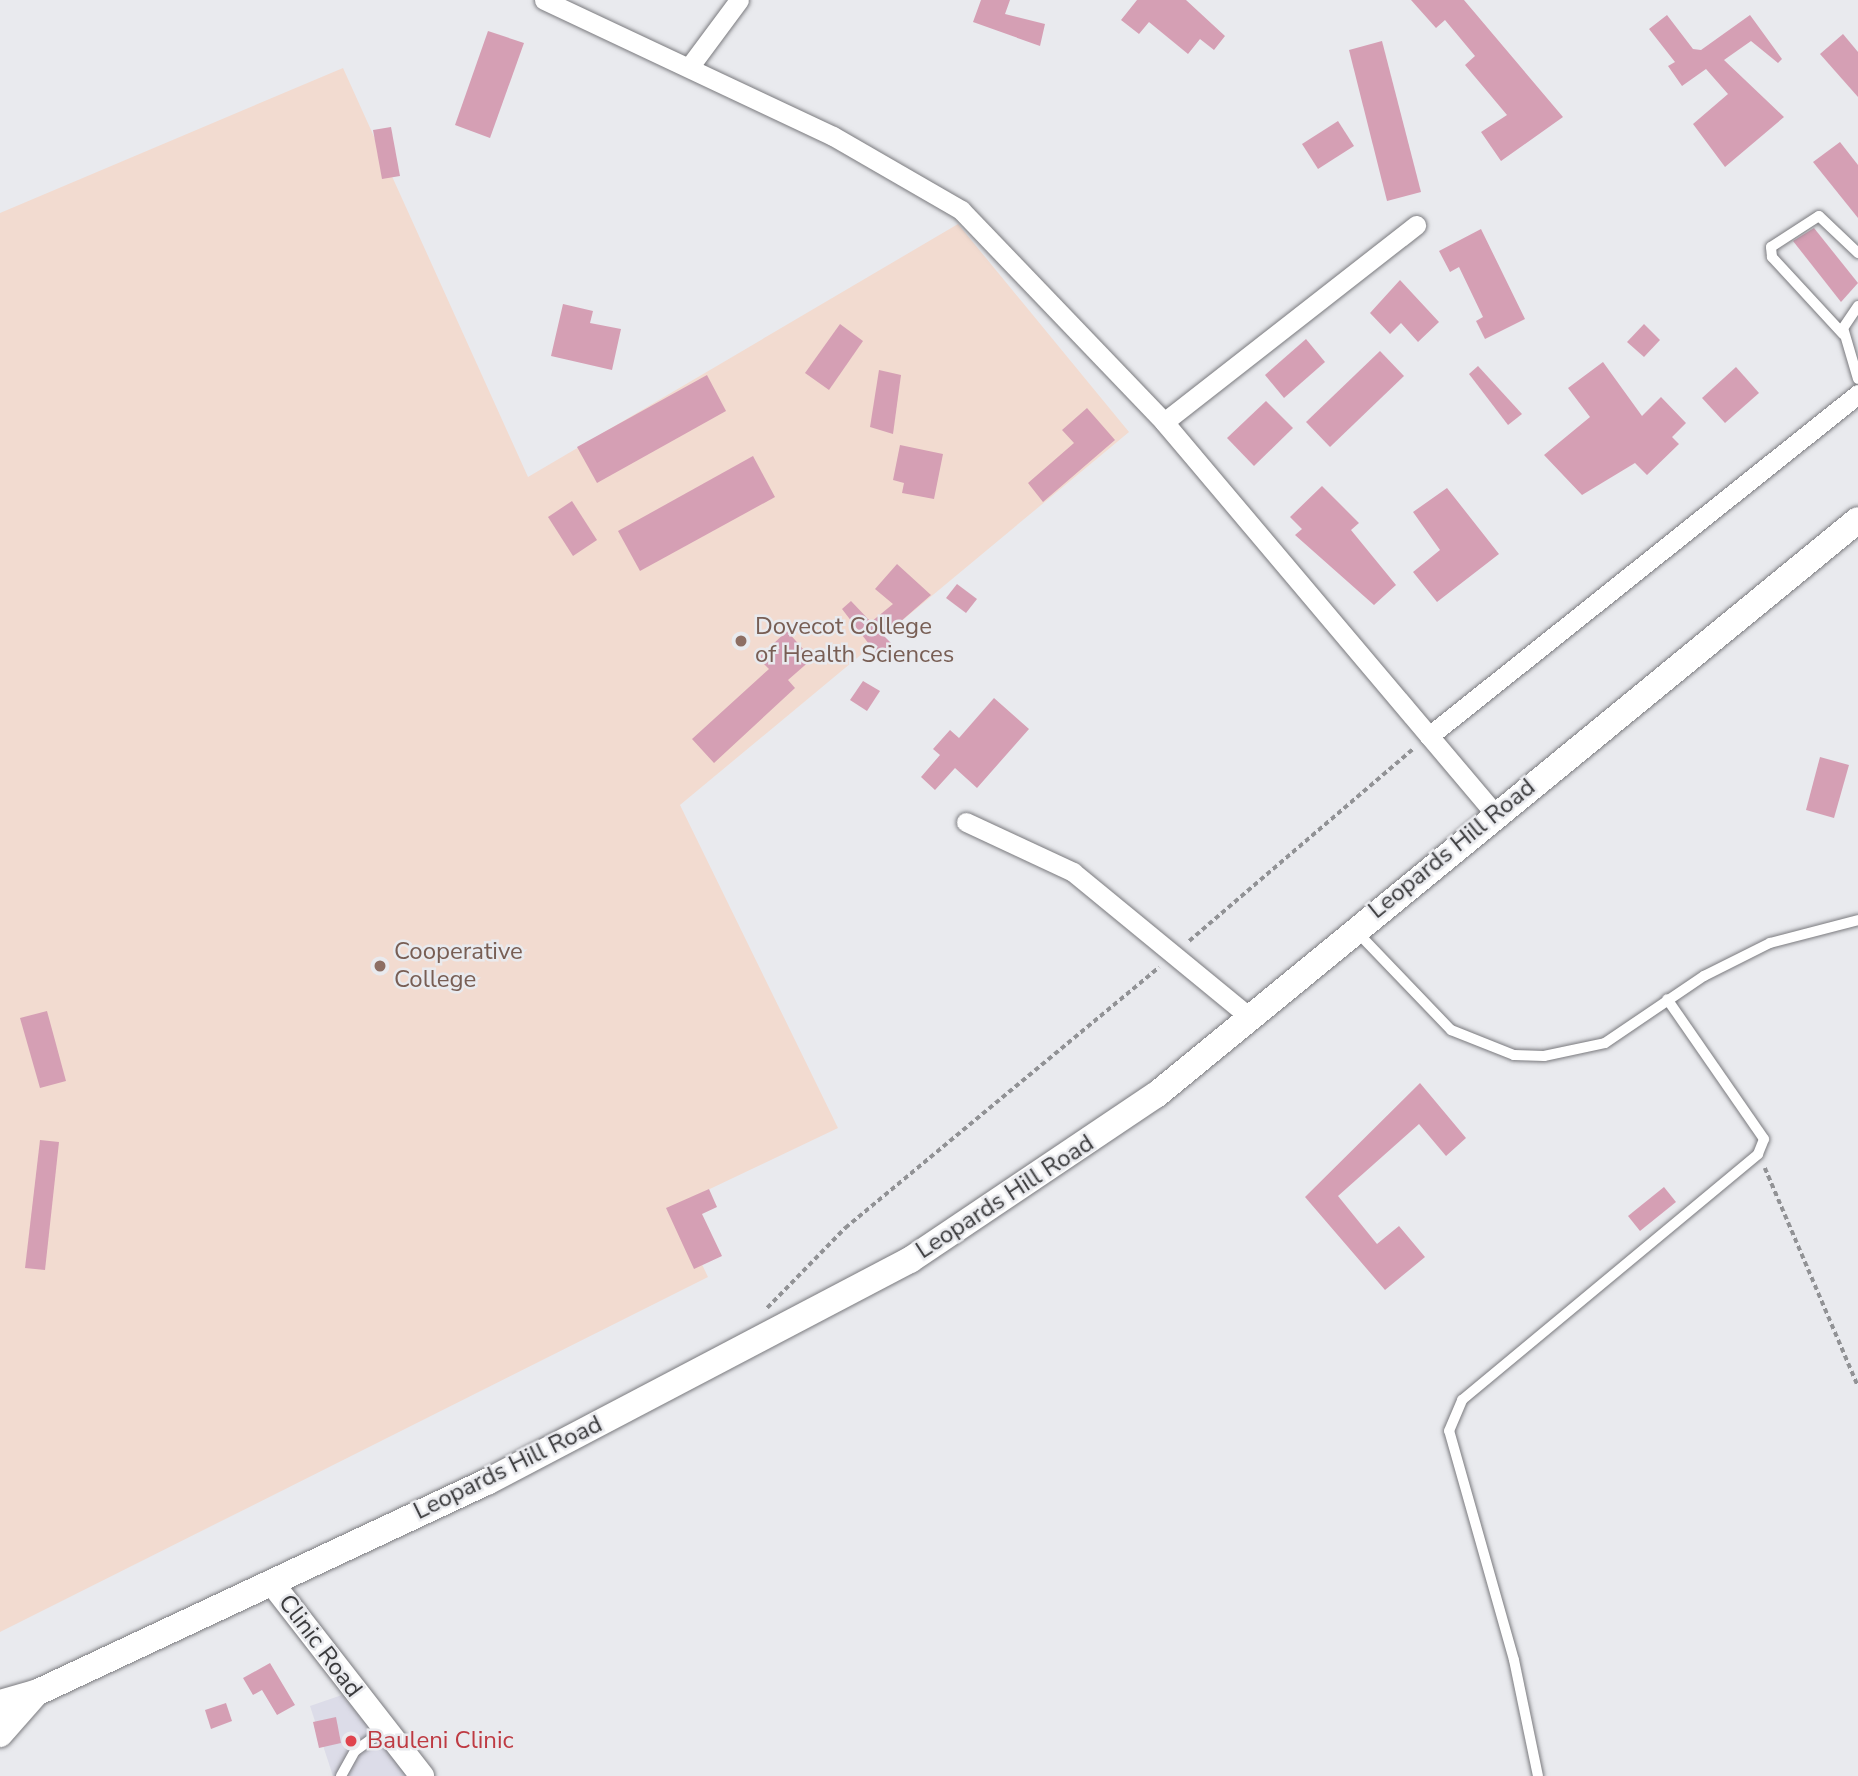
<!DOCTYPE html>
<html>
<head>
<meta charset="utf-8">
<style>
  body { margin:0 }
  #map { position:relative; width:1858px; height:1776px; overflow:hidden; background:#e9eaee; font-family:"Nunito Sans",sans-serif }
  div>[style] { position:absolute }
  .built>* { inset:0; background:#dcdce8 }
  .education>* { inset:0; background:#f2dbd0 }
  .building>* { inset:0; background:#d59fb4 }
  .path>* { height:3.5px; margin-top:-1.75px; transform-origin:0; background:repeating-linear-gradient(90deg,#919295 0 5px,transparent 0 8.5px) }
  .roads { filter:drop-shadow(0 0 2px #7a7a7e) drop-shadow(0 0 2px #7a7a7e) }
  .service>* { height:10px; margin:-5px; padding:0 5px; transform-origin:5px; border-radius:5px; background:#fff }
  .minor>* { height:19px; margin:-9.5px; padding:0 9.5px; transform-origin:9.5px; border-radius:9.5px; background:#fff }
  .tertiary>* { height:24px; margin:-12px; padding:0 12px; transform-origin:12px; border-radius:12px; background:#fff }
  .secondary>* { height:26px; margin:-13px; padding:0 13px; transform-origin:13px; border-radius:13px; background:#fff }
  .dots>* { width:19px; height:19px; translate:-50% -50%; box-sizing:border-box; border:4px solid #e9eaee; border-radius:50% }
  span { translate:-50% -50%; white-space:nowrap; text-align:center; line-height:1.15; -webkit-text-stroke:5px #e9eaee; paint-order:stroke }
  .education-label { font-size:24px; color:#785e54 }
  .left { translate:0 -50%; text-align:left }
  .street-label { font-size:24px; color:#3b3b3d }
  .health-label { font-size:24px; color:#be3a42 }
</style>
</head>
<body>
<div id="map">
  <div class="built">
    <div style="clip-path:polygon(342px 1695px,410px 1776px,333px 1776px,310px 1706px)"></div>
  </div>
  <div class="education">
    <div style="clip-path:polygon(343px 68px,528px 477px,958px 224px,1129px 432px,680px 805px,838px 1128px,674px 1206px,708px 1277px,0 1632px,0 213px)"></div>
  </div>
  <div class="building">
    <div style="clip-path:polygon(981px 0,1010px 0,1005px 14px,1045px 24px,1040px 46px,973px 22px)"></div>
    <div style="clip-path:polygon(1137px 0,1186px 0,1225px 36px,1214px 50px,1200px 39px,1188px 54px,1149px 22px,1139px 34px,1121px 20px)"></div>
    <div style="clip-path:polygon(1411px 0,1464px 0,1563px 117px,1501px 161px,1481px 132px,1507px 115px,1465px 65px,1475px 56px,1445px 20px,1436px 28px)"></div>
    <div style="clip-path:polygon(1667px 15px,1693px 49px,1701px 50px,1750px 15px,1782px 59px,1778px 63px,1751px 41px,1724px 60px,1784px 117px,1725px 167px,1693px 124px,1728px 94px,1706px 69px,1682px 86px,1668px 66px,1675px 62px,1649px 29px)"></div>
    <div style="clip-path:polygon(488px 31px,524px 43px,490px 138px,455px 125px)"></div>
    <div style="clip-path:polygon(1843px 34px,1858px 52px,1858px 97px,1820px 54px)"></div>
    <div style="clip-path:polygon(1382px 41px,1421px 192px,1387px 201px,1349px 50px)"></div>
    <div style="clip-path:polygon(1338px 121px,1354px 146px,1318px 169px,1302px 144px)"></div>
    <div style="clip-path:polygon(391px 127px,400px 176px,382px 179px,373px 130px)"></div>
    <div style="clip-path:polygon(1840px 142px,1858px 165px,1858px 218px,1813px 162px)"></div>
    <div style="clip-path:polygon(1814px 228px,1858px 283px,1841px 302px,1793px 241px)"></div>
    <div style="clip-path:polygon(1481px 229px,1525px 319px,1485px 339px,1476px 321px,1483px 317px,1459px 267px,1450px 272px,1439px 251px)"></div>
    <div style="clip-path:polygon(1400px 280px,1439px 322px,1418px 342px,1401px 323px,1390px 334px,1370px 313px)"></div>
    <div style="clip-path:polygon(563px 304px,593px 311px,590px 323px,621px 329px,612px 370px,551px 356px)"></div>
    <div style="clip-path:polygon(840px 324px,863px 341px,829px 390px,805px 373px)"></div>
    <div style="clip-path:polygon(1644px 324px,1660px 340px,1644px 357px,1627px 342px)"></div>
    <div style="clip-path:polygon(1306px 339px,1325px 362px,1284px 398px,1265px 375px)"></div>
    <div style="clip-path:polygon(1380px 351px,1404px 376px,1330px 447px,1306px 422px)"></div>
    <div style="clip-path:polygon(1603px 362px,1642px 416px,1661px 397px,1686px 423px,1672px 437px,1679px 444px,1647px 475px,1635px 463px,1582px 495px,1544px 455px,1590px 417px,1568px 388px)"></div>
    <div style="clip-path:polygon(1478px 366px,1522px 414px,1508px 425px,1469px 374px)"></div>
    <div style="clip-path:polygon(1736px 367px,1759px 393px,1725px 423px,1702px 398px)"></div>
    <div style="clip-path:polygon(879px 370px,901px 375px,893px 434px,870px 427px)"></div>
    <div style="clip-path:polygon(707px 375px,726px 411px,597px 483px,577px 447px)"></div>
    <div style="clip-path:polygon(1266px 401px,1293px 428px,1254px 466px,1227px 438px)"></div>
    <div style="clip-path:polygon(1087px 408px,1115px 440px,1043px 502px,1028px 483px,1074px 443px,1062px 430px)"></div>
    <div style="clip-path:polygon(900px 445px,943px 454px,934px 499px,902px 493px,904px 483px,893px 480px)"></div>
    <div style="clip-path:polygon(753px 456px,775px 497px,640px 571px,618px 531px)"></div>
    <div style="clip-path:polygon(1322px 486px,1359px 523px,1351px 530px,1396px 585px,1374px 605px,1295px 535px,1302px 529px,1290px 517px)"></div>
    <div style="clip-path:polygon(1447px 488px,1499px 554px,1437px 602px,1413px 572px,1440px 550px,1413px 512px)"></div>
    <div style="clip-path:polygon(572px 501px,597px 540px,573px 556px,548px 517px)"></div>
    <div style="clip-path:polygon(897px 564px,931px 595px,884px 636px,892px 644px,879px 657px,842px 609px,851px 601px,871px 622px,893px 604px,875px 589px)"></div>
    <div style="clip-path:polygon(957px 584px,977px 599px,966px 613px,946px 598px)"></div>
    <div style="clip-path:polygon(787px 631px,812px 659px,788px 680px,795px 688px,714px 763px,692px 739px,769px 669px,758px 658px)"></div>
    <div style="clip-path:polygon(863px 681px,880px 691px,867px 711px,850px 700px)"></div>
    <div style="clip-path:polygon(994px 698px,1029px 729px,977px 788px,955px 768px,935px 790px,921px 777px,940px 755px,933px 749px,950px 730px,959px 738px)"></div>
    <div style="clip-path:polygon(1820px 757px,1849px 765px,1834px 818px,1806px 810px)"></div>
    <div style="clip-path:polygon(47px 1011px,66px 1081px,40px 1088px,20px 1018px)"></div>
    <div style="clip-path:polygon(1420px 1083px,1466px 1138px,1446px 1156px,1419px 1124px,1338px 1196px,1377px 1244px,1399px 1226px,1425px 1257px,1385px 1290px,1305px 1197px)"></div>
    <div style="clip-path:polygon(40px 1140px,59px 1142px,45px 1270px,25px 1268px)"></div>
    <div style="clip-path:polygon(1664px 1187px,1676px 1202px,1640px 1231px,1628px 1216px)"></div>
    <div style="clip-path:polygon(709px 1189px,717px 1207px,702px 1214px,722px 1256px,694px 1269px,666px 1208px)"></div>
    <div style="clip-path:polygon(270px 1663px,295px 1705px,277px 1715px,262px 1690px,253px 1695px,243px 1678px)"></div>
    <div style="clip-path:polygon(226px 1703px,232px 1721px,211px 1729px,205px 1710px)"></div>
    <div style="clip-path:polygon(336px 1717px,341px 1743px,319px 1748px,313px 1722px)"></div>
  </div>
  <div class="path">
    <div style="left:1189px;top:941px;width:296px;rotate:-40.6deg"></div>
    <div style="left:1765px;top:1168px;width:237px;rotate:66.9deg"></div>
    <div style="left:767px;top:1308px;width:112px;rotate:-45.7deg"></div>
    <div style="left:845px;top:1228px;width:408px;rotate:-39.7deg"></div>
  </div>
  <div class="roads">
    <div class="service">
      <div style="left:1858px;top:306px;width:27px;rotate:124deg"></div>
      <div style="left:1843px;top:328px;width:53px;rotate:73.6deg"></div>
      <div style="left:1843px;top:334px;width:105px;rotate:-132.7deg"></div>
      <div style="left:1772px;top:257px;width:10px;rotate:-96deg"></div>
      <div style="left:1771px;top:247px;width:57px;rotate:-32.9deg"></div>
      <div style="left:1819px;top:216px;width:54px;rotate:43.5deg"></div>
      <div style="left:1357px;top:932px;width:136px;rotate:46.2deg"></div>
      <div style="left:1451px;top:1030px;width:68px;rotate:21.6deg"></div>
      <div style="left:1514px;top:1055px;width:30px;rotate:2deg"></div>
      <div style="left:1544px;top:1056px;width:62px;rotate:-12deg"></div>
      <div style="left:1605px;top:1043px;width:120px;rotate:-34.1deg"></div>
      <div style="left:1704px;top:976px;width:74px;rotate:-26.6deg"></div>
      <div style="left:1770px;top:943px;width:91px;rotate:-14.6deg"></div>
      <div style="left:341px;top:1776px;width:29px;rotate:-61deg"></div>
      <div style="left:355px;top:1751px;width:36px;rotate:-36deg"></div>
      <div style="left:1538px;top:1776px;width:118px;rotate:-101.7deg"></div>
      <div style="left:1514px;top:1660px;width:238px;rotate:-105.8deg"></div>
      <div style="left:1449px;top:1431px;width:34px;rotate:-67deg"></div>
      <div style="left:1462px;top:1400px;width:385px;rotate:-39.7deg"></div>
      <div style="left:1758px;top:1154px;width:16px;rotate:-68deg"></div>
      <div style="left:1764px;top:1139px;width:170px;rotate:-124.7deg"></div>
    </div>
    <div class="minor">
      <div style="left:544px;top:0;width:319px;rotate:25.2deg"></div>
      <div style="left:833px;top:136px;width:148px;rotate:30deg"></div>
      <div style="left:961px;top:210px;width:294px;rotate:46.2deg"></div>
      <div style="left:1164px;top:422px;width:513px;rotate:49.82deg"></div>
      <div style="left:690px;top:66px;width:82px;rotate:-53.4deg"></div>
      <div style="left:1164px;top:422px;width:320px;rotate:-38deg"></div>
      <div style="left:1429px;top:736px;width:549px;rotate:-38.56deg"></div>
      <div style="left:966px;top:822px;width:118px;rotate:25deg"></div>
      <div style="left:1073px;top:872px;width:230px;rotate:39.4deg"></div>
    </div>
    <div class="tertiary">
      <div style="left:271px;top:1582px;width:246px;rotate:52.1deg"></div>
    </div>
    <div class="secondary">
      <div style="left:0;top:1703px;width:37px;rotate:-16deg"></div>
      <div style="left:36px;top:1693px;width:498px;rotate:-25.1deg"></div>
      <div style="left:487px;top:1482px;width:478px;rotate:-27.7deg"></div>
      <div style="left:910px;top:1260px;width:296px;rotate:-33.9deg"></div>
      <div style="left:1156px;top:1095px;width:907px;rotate:-39.32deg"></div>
      <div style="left:0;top:1734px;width:55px;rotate:-48.7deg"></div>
    </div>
  </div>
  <div class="dots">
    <div style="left:741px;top:641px;background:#8d6e63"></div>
    <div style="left:380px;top:966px;background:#8d6e63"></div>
    <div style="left:351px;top:1741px;background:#e0444e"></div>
  </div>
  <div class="education-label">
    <span class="left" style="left:755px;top:641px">Dovecot College<br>of Health Sciences</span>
    <span class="left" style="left:394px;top:966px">Cooperative<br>College</span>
  </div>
  <div class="street-label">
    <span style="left:1452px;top:849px;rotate:-39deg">Leopards Hill Road</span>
    <span style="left:1005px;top:1197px;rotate:-33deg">Leopards Hill Road</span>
    <span style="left:508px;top:1468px;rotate:-26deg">Leopards Hill Road</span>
    <span style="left:320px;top:1646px;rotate:53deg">Clinic Road</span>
  </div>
  <div class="health-label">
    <span class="left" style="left:367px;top:1741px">Bauleni Clinic</span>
  </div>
</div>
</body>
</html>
